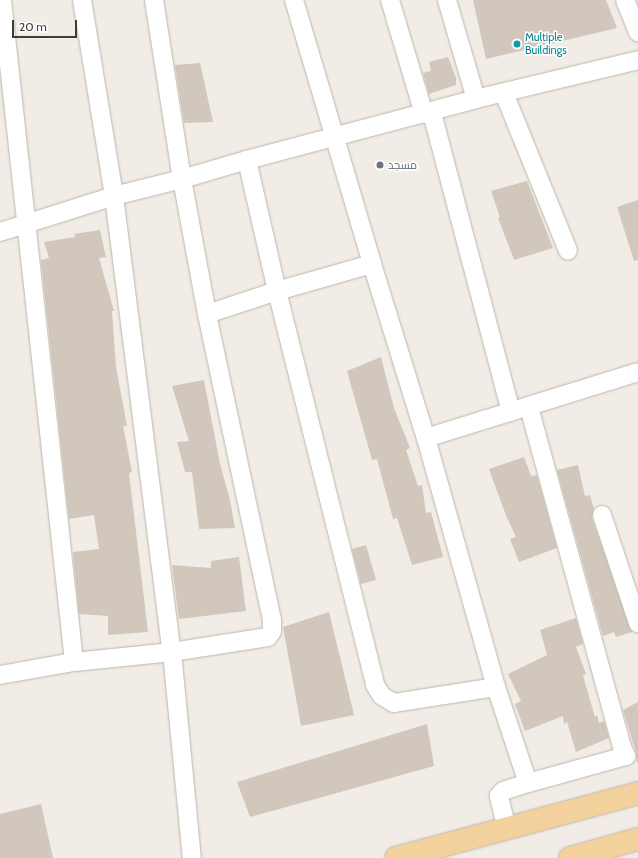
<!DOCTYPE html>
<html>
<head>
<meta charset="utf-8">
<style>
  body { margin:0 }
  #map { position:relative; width:638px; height:858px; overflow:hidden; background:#f1ece5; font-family:Cabin,Cairo,sans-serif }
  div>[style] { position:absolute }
  .building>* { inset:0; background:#d1c7bc }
  .roads { filter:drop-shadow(0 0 1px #beb6ac) drop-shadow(0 0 1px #beb6ac) }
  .street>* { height:18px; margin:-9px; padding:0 9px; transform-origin:9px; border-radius:9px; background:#fff }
  .primary>* { height:22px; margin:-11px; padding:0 11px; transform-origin:11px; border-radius:11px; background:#f2d19c }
  .dots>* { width:11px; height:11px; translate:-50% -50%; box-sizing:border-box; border:2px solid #fff; border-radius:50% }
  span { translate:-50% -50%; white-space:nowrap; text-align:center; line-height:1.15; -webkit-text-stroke:3px #fff; paint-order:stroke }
  .culture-label { font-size:11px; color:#0d838f }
  .left { translate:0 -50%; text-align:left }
  .worship-label { font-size:11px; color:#5b616d }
  .scale { position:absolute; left:12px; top:20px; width:65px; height:18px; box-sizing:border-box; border:2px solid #423c36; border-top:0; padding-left:5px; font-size:12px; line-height:14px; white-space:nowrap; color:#423c36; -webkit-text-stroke:3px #fff; paint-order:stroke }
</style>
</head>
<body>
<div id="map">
  <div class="building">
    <div style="clip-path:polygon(473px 0,606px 0,617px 28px,486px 59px)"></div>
    <div style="clip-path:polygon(448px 57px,456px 78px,456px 85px,429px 94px,423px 73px,431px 71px,429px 62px)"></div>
    <div style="clip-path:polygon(200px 63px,213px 122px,184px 123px,175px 65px)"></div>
    <div style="clip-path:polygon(527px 181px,553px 248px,514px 260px,498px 218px,500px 217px,491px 191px)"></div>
    <div style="clip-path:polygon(638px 200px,638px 260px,634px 261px,617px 207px)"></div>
    <div style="clip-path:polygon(100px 230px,106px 257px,99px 258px,114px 311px,112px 311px,116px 367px,127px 426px,123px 426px,132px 472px,129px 473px,148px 632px,108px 635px,108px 616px,79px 614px,73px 552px,99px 549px,94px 515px,69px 519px,41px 260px,49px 258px,44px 242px,75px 237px,74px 234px)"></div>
    <div style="clip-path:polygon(381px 357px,394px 408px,410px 448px,406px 450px,418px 486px,422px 485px,426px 513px,431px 512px,443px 557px,412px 565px,397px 518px,393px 519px,377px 459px,372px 460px,347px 371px)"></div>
    <div style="clip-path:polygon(204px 380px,220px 464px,230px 500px,235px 528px,199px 529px,192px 472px,185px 472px,177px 442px,189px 441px,172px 386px)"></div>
    <div style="clip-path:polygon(524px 457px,531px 476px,537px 475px,557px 548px,519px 562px,510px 539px,516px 537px,507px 518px,489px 469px)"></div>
    <div style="clip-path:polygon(578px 465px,585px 496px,590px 495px,594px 509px,592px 518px,632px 632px,616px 637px,614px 632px,603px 636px,557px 470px)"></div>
    <div style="clip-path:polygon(366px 545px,376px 580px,361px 584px,352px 549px)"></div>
    <div style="clip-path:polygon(239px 557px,246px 611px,179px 619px,172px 565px,211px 568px,211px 561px)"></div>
    <div style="clip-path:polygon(329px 612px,354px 715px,301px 726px,283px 627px)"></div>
    <div style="clip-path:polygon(576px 618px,583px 644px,576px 647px,586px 674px,583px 676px,595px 717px,597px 715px,599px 723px,604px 721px,609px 738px,576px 752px,567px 722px,564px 724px,563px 716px,525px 731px,515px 704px,521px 701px,508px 674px,547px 655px,540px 630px)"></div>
    <div style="clip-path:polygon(638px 702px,638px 762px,637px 763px,636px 752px,623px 710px)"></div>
    <div style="clip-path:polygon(427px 724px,434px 766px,250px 817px,237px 782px)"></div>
    <div style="clip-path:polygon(41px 804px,53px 858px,0 858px,0 814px)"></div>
  </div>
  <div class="roads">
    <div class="street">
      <div style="left:2px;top:0;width:666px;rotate:83.79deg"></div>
      <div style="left:82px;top:0;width:199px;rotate:80.7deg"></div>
      <div style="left:114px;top:196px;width:460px;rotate:82.8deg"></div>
      <div style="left:172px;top:652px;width:207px;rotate:84.5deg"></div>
      <div style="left:294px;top:0;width:275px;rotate:73.5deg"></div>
      <div style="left:372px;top:264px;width:182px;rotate:72.8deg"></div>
      <div style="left:426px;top:438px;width:259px;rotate:74.3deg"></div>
      <div style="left:496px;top:687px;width:101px;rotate:71.6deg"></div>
      <div style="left:528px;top:783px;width:102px;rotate:-15.4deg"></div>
      <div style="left:626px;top:756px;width:10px;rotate:-114deg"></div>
      <div style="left:622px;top:747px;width:353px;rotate:-105.3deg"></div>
      <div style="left:390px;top:0;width:119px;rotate:73.4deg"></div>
      <div style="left:447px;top:0;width:103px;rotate:73.7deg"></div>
      <div style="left:625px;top:0;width:35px;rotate:68deg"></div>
      <div style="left:504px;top:93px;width:170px;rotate:67.9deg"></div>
      <div style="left:432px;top:113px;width:309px;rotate:75.2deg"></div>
      <div style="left:247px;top:160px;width:134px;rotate:77.1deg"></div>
      <div style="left:277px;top:291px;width:406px;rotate:76deg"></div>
      <div style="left:375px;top:685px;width:13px;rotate:58deg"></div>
      <div style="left:382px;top:696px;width:14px;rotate:30deg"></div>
      <div style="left:394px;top:703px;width:103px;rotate:-8.9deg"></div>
      <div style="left:0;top:232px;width:120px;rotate:-17.5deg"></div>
      <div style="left:114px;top:196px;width:70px;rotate:-14deg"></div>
      <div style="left:182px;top:179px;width:68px;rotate:-16.3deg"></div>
      <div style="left:247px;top:160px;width:237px;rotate:-14.9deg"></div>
      <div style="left:476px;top:99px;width:167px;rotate:-13.5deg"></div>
      <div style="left:207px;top:314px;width:74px;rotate:-18.2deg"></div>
      <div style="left:277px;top:291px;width:99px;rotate:-15.9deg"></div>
      <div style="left:426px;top:438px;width:222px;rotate:-17.3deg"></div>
      <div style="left:602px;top:515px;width:114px;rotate:71.6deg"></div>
      <div style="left:0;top:675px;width:75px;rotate:-10deg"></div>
      <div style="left:74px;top:662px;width:99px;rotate:-5.8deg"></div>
      <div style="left:172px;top:652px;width:97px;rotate:-8.9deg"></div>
      <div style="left:268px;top:637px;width:7px;rotate:-56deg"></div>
      <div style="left:272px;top:631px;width:11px;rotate:-90deg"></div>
      <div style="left:272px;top:620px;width:313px;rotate:-102deg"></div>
      <div style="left:207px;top:314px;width:137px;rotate:-100.5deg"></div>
      <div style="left:182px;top:179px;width:181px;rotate:-98.9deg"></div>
      <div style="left:507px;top:829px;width:34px;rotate:-104deg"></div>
      <div style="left:499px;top:796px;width:6px;rotate:-51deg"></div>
      <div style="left:503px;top:791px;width:26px;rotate:-18deg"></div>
    </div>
    <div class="primary">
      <div style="left:396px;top:858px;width:251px;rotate:-15deg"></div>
      <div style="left:570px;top:858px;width:71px;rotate:-15.6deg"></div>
    </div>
  </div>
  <div class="dots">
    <div style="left:517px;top:44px;background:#0f9aa8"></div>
    <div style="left:380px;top:165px;background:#6b7280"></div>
  </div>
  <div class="culture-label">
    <span class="left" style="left:525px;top:44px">Multiple<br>Buildings</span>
  </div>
  <div class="worship-label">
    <span class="left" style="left:388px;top:165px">مسجد</span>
  </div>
  <div class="scale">20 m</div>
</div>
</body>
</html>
